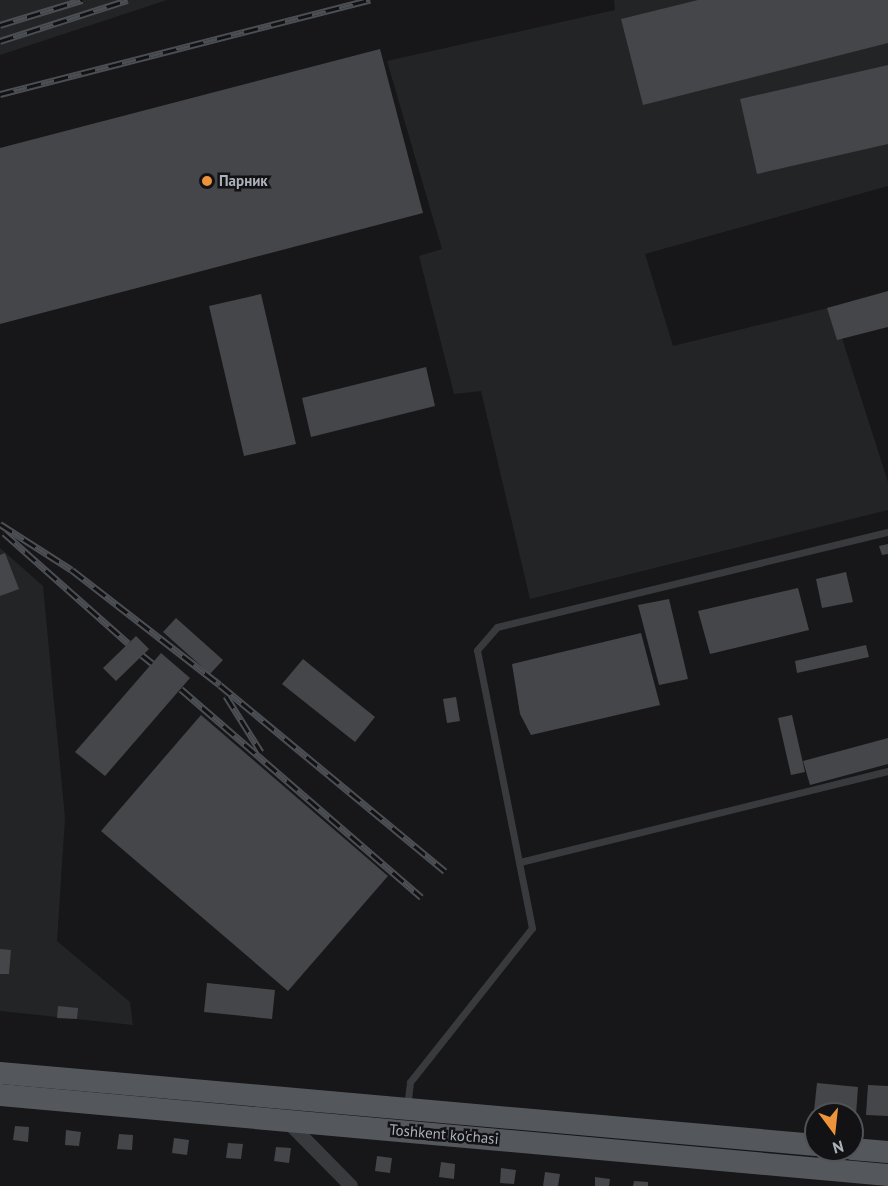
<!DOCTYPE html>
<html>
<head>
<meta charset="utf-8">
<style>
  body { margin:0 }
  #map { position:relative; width:888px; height:1186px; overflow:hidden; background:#171719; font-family:"PT Sans",sans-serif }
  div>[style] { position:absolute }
  .built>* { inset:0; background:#232426 }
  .building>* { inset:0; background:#444649 }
  .service>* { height:7px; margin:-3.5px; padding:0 3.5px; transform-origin:3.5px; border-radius:3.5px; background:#383a3e }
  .minor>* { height:14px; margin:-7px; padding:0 7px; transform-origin:7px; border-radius:7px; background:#383a3e }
  .primary>* { height:22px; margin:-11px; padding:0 11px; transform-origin:11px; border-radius:11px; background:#54585d }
  .rail>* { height:7px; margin-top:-3.5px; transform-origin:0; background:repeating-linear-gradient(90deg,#121214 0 14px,#4b4e53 0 28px); box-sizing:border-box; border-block:2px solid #4b4e53 }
  .dots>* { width:16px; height:16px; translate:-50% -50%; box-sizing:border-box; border:3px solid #121214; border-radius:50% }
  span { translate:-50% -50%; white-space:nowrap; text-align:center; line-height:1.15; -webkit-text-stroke:5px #121214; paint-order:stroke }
  .poi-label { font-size:15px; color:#aab1b9; font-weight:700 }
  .left { translate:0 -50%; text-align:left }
  .street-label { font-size:15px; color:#aab1b9 }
  .north { position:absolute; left:804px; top:1102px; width:60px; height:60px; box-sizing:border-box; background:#121214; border:2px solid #4f5256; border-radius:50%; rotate:165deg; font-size:16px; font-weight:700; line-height:24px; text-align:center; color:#aab1b9 }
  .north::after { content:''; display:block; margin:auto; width:21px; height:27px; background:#ec933c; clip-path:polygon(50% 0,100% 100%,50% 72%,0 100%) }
</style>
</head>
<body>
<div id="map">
  <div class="built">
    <div style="clip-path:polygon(0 0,167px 0,0 55px)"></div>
    <div style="clip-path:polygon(614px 0,888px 0,888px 186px,645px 254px,673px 346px,832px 307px,888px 482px,888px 510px,530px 599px,481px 391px,454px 394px,419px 256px,442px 249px,387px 61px,615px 10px)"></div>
    <div style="clip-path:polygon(0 548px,43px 586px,65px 818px,57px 941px,130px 1002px,133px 1025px,0 1011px)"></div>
  </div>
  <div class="building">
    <div style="clip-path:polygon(698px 0,888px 0,888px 43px,643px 105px,621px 19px)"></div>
    <div style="clip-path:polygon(380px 49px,423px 213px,0 324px,0 148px)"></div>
    <div style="clip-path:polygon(888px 65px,888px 144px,757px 174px,740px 99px)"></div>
    <div style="clip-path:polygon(888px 291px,888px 327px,837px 340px,827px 308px)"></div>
    <div style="clip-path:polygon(261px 294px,296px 444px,244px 456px,209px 306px)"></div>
    <div style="clip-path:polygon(426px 367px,435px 406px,311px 437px,302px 398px)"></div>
    <div style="clip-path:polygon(888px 544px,888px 554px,882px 555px,879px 546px)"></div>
    <div style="clip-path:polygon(5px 553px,19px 589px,0 596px,0 555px)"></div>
    <div style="clip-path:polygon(846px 572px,853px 602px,822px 608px,816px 579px)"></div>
    <div style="clip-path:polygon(798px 588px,809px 630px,710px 654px,698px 611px)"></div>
    <div style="clip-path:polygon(669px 599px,688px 679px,659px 685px,638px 605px)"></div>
    <div style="clip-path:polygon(176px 618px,223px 660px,210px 674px,163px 632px)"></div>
    <div style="clip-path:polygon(641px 633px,660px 705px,531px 735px,520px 714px,512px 664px)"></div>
    <div style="clip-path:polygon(136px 636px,149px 649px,116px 681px,103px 668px)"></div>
    <div style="clip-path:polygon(866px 645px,869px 657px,797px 673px,795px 661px)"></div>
    <div style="clip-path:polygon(161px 653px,190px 678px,105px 776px,75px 752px)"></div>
    <div style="clip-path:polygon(303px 659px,375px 717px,355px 742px,282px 684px)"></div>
    <div style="clip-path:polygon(456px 697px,460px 721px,447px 723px,443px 699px)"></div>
    <div style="clip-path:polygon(201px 715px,388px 876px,288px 991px,101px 831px)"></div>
    <div style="clip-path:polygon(792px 715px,805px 772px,791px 775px,778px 718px)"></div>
    <div style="clip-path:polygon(888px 738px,888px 764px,810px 785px,803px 761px)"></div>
    <div style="clip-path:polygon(0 949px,11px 950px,9px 974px,0 974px)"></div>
    <div style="clip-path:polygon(207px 983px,275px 990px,272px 1019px,204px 1012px)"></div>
    <div style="clip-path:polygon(58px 1006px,78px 1008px,77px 1019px,57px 1018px)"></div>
    <div style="clip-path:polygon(817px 1083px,858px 1087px,856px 1115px,814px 1111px)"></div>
    <div style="clip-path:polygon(868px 1085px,888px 1086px,888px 1116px,866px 1115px)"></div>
    <div style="clip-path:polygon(15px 1126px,29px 1127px,28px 1142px,13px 1140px)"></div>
    <div style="clip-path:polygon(66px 1130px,81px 1132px,79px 1146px,65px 1145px)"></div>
    <div style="clip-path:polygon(119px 1134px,133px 1135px,132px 1150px,117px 1149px)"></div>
    <div style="clip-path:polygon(174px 1138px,189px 1140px,187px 1155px,172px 1153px)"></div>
    <div style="clip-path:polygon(228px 1143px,243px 1144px,241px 1159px,226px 1158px)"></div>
    <div style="clip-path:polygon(276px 1147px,291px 1148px,289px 1163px,274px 1161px)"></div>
    <div style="clip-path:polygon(377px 1156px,392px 1158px,390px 1173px,375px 1171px)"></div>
    <div style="clip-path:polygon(441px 1162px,455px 1164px,454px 1179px,439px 1177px)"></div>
    <div style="clip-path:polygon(501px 1168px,516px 1170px,514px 1184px,500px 1183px)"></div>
    <div style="clip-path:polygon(545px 1172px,560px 1174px,558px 1186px,543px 1186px)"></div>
    <div style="clip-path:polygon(595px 1177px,610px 1179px,609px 1186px,595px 1186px)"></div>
    <div style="clip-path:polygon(634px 1181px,648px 1182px,648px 1186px,633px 1186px)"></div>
  </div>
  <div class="service">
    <div style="left:520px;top:862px;width:379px;rotate:-13.9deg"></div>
    <div style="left:407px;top:1107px;width:25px;rotate:-83deg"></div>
    <div style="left:410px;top:1082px;width:196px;rotate:-51.6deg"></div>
    <div style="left:532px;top:928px;width:283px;rotate:-101.2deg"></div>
    <div style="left:477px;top:650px;width:30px;rotate:-49deg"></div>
    <div style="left:497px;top:627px;width:402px;rotate:-13.7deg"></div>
  </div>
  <div class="minor">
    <div style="left:287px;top:1121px;width:91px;rotate:45.4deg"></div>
  </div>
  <div class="primary">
    <div style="left:0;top:1073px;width:819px;rotate:5.04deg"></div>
    <div style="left:0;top:1095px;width:892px;rotate:5.15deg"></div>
    <div style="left:852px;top:1149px;width:36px;rotate:5deg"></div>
  </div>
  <div class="rail">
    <div style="left:0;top:25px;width:86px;rotate:-17deg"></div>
    <div style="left:0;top:41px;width:134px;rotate:-17.8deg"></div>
    <div style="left:0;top:94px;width:382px;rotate:-14.3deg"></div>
    <div style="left:0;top:524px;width:85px;rotate:32.6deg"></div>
    <div style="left:72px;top:570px;width:187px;rotate:37.8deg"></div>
    <div style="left:220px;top:685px;width:292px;rotate:39.6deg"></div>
    <div style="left:4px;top:533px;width:166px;rotate:41.6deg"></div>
    <div style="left:142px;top:655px;width:13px;rotate:39deg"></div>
    <div style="left:181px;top:689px;width:318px;rotate:40.9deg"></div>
    <div style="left:226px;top:696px;width:66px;rotate:58deg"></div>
  </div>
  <div class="dots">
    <div style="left:207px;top:181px;background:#ec933c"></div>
  </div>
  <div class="poi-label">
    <span class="left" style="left:219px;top:181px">Парник</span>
  </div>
  <div class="street-label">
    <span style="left:444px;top:1134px;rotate:5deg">Toshkent ko'chasi</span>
  </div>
  <div class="north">N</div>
</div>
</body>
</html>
